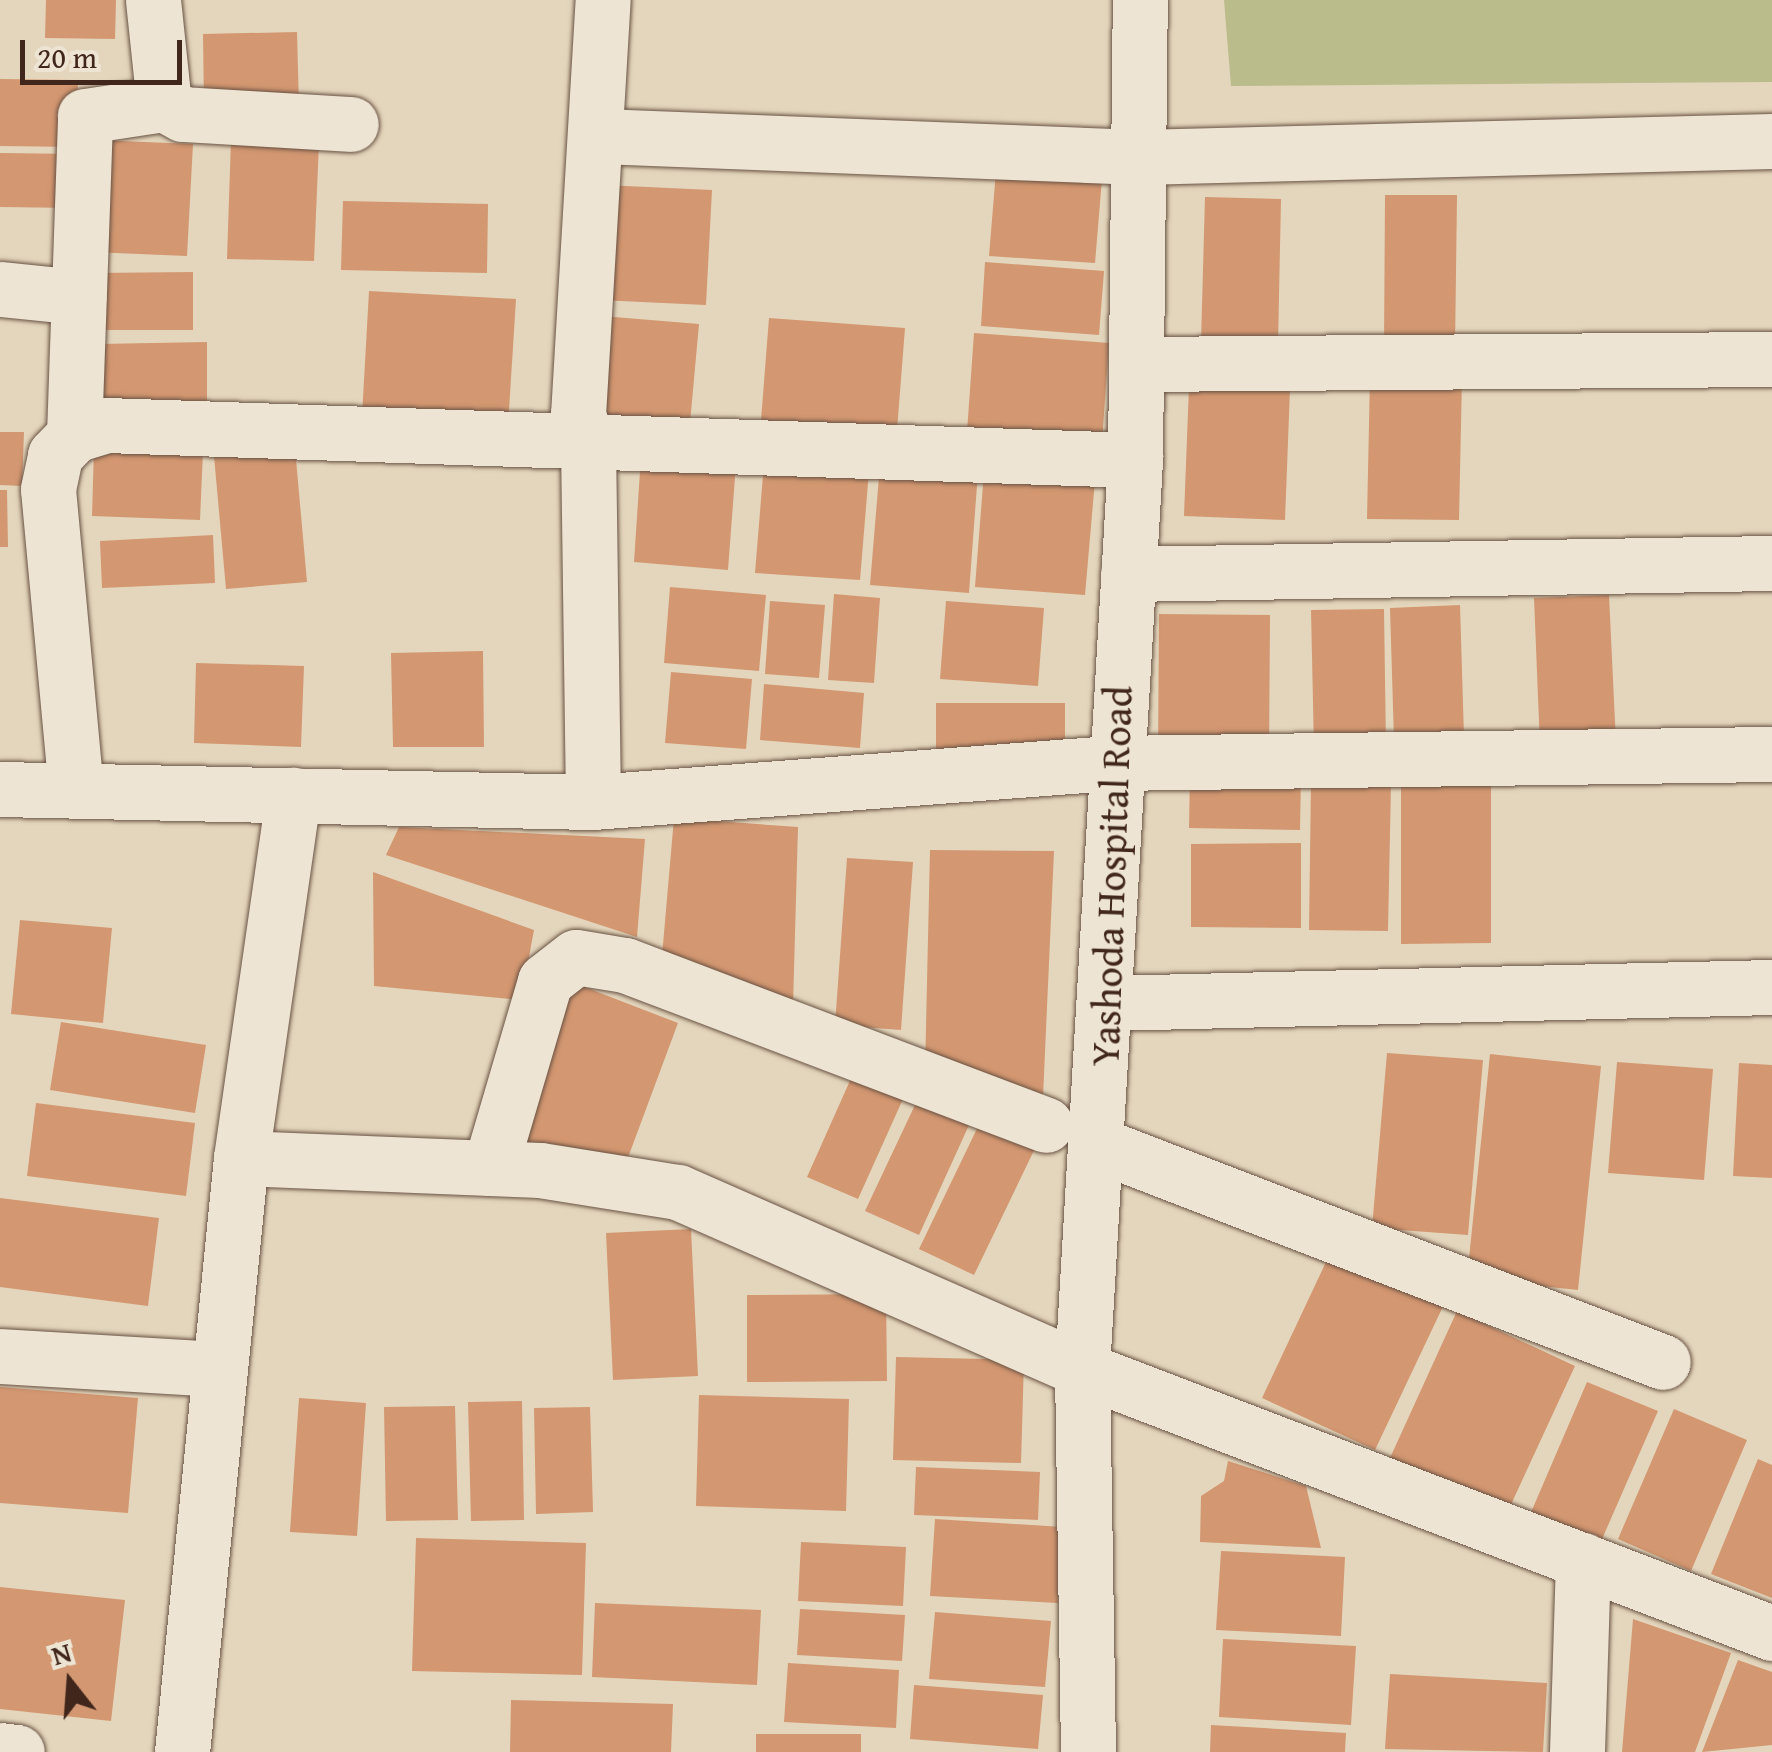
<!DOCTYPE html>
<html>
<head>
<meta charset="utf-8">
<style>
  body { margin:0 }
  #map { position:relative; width:1772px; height:1752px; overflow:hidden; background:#e4d6bc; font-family:"Gentium Book Plus",serif }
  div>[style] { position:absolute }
  .green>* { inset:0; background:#babc8c }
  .building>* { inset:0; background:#d39771 }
  .roads { filter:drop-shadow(0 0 2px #695243) drop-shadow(0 0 2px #695243) }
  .street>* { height:55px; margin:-27.5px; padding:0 27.5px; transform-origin:27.5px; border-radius:27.5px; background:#ede4d3 }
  span { translate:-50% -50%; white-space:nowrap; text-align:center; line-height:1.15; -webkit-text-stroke:8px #ede4d3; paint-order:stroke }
  .street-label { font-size:40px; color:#40261b }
  .north { position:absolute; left:20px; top:1632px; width:100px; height:100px; -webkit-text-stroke:8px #ede4d3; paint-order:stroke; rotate:343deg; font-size:28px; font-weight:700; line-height:40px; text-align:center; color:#40261b }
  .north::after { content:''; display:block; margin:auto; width:35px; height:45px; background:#40261b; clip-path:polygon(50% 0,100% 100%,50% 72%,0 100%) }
  .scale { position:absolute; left:20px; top:40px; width:162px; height:45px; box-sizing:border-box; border:5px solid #40261b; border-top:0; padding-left:12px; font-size:30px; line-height:35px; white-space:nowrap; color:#40261b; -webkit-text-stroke:8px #ede4d3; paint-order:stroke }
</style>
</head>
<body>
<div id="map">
  <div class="green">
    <div style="clip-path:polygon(1224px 0,1772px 0,1772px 82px,1231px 86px)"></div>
  </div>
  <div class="building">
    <div style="clip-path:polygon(46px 0,116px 0,115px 39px,45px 38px)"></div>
    <div style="clip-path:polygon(297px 32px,299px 106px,204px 108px,203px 34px)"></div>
    <div style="clip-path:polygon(0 79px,78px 80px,76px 147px,0 146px)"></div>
    <div style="clip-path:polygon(96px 140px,193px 144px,187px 256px,91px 252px)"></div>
    <div style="clip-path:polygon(231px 140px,319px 143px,314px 261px,227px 259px)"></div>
    <div style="clip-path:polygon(0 153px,78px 154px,76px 208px,0 207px)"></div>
    <div style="clip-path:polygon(996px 171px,1102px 179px,1095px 263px,989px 256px)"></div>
    <div style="clip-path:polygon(604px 185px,712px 190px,706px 305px,599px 300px)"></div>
    <div style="clip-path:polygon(1385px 195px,1457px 195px,1455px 349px,1384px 349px)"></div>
    <div style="clip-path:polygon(1205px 197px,1281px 199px,1278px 344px,1201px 342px)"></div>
    <div style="clip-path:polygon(343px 201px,488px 204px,487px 273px,341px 270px)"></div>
    <div style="clip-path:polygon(985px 262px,1104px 271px,1099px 335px,981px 326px)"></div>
    <div style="clip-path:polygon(193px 272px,193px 330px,94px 330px,94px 273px)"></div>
    <div style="clip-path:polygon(369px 291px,516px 299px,508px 426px,362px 416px)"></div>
    <div style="clip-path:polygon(602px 316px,699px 324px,689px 434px,592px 426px)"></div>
    <div style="clip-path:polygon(769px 318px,905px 328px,896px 443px,760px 433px)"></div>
    <div style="clip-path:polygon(974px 333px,1109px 343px,1101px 456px,966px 446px)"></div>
    <div style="clip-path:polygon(207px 342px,207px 411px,99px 411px,98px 344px)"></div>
    <div style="clip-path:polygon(1370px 376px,1462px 377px,1459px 520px,1367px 519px)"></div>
    <div style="clip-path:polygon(1189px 386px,1290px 389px,1285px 520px,1184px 516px)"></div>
    <div style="clip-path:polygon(0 432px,24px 432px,22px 486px,0 485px)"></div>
    <div style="clip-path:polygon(294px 437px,307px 582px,226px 589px,213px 445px)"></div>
    <div style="clip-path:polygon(94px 447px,203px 451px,200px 520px,92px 516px)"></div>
    <div style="clip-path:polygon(641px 457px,736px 464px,728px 570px,634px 562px)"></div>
    <div style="clip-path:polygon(764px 463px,869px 471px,860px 580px,755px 573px)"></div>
    <div style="clip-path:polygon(880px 465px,978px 472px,969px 593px,870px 585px)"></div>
    <div style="clip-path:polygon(984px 472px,1095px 480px,1085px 595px,975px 587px)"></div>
    <div style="clip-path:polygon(0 490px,7px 490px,8px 547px,0 547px)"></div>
    <div style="clip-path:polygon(213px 535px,215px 583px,102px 588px,100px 541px)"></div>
    <div style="clip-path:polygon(670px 587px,766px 595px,759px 671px,664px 663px)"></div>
    <div style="clip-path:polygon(834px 594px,880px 598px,874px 683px,828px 680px)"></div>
    <div style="clip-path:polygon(1609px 595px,1616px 743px,1540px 746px,1534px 598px)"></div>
    <div style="clip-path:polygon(770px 601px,825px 605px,819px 678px,765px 674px)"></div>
    <div style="clip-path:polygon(946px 601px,1044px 608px,1038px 686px,940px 679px)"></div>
    <div style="clip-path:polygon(1460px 605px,1464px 737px,1394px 740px,1390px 608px)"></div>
    <div style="clip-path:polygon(1384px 609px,1386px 748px,1314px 749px,1311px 610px)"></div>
    <div style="clip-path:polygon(1159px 614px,1270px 615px,1269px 758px,1158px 757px)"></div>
    <div style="clip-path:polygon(483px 651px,484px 747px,393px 747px,391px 653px)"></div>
    <div style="clip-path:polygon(196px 663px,304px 666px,301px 747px,194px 743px)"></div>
    <div style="clip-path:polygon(671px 672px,752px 679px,746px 749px,665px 743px)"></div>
    <div style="clip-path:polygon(764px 684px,864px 693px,860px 748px,760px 740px)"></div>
    <div style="clip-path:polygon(936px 703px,1065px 703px,1065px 761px,936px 762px)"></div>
    <div style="clip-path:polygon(1190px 774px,1301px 775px,1300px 830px,1189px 828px)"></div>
    <div style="clip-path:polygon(1401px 781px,1491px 781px,1491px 943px,1401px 944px)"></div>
    <div style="clip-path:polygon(1311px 782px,1391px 783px,1388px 931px,1309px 930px)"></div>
    <div style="clip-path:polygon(674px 818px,798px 827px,793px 1005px,662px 956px)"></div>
    <div style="clip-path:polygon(399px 827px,645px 839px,637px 937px,386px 855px)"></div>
    <div style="clip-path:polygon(1301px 843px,1301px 928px,1191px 927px,1191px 844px)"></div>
    <div style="clip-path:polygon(930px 850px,1054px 851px,1042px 1119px,925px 1072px)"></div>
    <div style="clip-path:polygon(847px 858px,913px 862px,901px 1030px,835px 1025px)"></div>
    <div style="clip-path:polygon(373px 872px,534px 930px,521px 1000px,374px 986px)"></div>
    <div style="clip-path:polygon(20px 920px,112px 928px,103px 1023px,11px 1014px)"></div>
    <div style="clip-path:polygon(556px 976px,678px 1023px,623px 1171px,511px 1147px)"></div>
    <div style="clip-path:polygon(61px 1022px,206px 1045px,195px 1113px,50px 1090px)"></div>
    <div style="clip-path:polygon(1387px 1053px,1483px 1060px,1468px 1235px,1372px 1228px)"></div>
    <div style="clip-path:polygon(1490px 1054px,1601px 1066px,1578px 1290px,1467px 1278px)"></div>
    <div style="clip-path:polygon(861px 1056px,912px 1079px,858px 1199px,807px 1177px)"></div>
    <div style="clip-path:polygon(1617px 1062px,1713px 1069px,1704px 1180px,1608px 1173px)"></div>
    <div style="clip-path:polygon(1739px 1063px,1772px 1065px,1772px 1178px,1733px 1176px)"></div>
    <div style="clip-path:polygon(922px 1090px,974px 1114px,919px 1235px,865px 1211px)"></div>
    <div style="clip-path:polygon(36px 1103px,195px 1123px,186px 1196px,27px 1176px)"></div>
    <div style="clip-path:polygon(986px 1110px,1041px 1136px,974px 1275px,919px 1249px)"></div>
    <div style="clip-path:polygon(0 1198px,159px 1218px,148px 1306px,0 1287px)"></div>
    <div style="clip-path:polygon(691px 1229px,698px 1376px,613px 1380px,606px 1233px)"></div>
    <div style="clip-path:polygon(1334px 1245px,1447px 1298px,1375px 1450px,1262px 1398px)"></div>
    <div style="clip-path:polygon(886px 1294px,887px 1381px,747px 1382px,747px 1295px)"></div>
    <div style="clip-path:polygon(1457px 1311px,1575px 1366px,1508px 1511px,1390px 1458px)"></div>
    <div style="clip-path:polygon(896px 1357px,1024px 1360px,1021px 1463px,893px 1460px)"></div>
    <div style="clip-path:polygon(1587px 1382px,1658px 1411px,1599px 1546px,1529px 1517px)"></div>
    <div style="clip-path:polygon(0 1387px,138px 1398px,128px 1513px,0 1503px)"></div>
    <div style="clip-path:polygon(699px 1395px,849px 1399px,846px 1511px,696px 1506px)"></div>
    <div style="clip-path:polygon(299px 1398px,366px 1403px,357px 1536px,290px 1532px)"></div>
    <div style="clip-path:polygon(522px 1401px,524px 1520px,471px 1521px,468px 1402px)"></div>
    <div style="clip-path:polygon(455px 1406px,458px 1520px,386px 1521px,384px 1407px)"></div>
    <div style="clip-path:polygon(590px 1407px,593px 1512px,536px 1514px,534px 1408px)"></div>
    <div style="clip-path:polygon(1674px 1409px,1747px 1440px,1691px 1571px,1618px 1539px)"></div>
    <div style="clip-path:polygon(1758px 1459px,1772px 1465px,1772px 1598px,1711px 1574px)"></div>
    <div style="clip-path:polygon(1228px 1461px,1306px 1486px,1321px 1548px,1200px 1542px,1201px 1496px,1224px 1481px)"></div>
    <div style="clip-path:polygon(916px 1467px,1040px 1472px,1038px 1520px,914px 1515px)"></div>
    <div style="clip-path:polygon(935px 1519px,1063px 1527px,1058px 1603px,930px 1596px)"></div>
    <div style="clip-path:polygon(416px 1538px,586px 1543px,582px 1675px,412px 1671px)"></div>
    <div style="clip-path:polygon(801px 1542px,906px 1547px,903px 1606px,798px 1601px)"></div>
    <div style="clip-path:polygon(1221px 1551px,1345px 1557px,1341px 1636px,1216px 1630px)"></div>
    <div style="clip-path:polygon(0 1587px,125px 1600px,111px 1721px,0 1709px)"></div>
    <div style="clip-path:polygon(595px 1603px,761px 1610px,757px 1685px,592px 1677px)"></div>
    <div style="clip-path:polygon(800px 1609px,905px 1615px,902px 1661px,797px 1655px)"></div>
    <div style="clip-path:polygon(935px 1612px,1051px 1621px,1045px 1687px,929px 1679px)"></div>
    <div style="clip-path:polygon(1633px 1619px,1731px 1653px,1695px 1752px,1622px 1752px)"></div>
    <div style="clip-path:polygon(1223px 1639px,1356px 1646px,1351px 1725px,1219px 1717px)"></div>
    <div style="clip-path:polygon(1738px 1660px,1772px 1672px,1772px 1745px,1702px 1752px)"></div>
    <div style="clip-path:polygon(788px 1663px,899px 1670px,896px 1728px,784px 1722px)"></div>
    <div style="clip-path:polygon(1390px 1674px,1547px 1683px,1543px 1752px,1385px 1749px)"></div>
    <div style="clip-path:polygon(914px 1685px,1043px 1695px,1038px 1749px,910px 1739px)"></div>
    <div style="clip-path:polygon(511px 1700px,673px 1704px,671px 1752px,510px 1752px)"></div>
    <div style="clip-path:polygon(1211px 1725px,1346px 1733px,1345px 1752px,1210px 1752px)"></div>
    <div style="clip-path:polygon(756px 1734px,861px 1734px,861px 1752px,756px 1752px)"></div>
  </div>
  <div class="roads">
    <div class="street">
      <div style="left:153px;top:0;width:105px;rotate:84deg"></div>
      <div style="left:164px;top:104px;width:21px;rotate:28deg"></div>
      <div style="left:183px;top:114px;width:168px;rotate:3.4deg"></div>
      <div style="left:600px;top:136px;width:539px;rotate:2.23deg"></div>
      <div style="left:1139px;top:157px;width:633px;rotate:-1.45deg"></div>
      <div style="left:0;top:289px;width:79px;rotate:5.8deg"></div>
      <div style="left:1136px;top:364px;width:636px;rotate:-0.45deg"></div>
      <div style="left:74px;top:435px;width:319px;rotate:-88deg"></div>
      <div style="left:85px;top:116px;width:80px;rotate:-8.6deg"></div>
      <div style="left:1128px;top:574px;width:644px;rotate:-0.98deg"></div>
      <div style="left:0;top:789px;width:593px;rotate:1.26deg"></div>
      <div style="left:593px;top:802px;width:519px;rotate:-4.31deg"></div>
      <div style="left:1111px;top:763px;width:661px;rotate:-0.78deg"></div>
      <div style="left:76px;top:791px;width:303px;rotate:-95.3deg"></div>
      <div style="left:48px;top:489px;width:35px;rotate:-78deg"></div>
      <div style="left:55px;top:455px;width:28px;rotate:-46deg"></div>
      <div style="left:74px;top:435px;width:34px;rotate:-17deg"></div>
      <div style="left:106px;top:425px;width:1030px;rotate:1.95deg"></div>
      <div style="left:593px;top:802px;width:359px;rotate:-90.8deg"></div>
      <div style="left:588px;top:443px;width:30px;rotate:-110deg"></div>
      <div style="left:578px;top:415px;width:416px;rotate:-86.6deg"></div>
      <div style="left:1108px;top:1003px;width:664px;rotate:-1.38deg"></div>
      <div style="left:1099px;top:1145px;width:604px;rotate:21.04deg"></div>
      <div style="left:241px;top:1158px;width:299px;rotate:2.3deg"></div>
      <div style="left:540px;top:1170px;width:140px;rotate:9.1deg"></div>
      <div style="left:678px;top:1192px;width:441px;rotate:23.7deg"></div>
      <div style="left:1082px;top:1369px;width:739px;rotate:20.94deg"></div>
      <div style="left:490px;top:1168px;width:195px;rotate:-73.6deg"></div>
      <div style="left:545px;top:981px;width:39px;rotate:-38deg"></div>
      <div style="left:576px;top:957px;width:50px;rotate:9.3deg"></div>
      <div style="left:625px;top:965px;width:450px;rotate:20.8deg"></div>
      <div style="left:0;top:1356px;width:220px;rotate:3.4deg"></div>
      <div style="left:0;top:1750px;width:17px;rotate:7deg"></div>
      <div style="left:182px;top:1752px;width:597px;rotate:-84.33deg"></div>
      <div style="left:241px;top:1158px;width:367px;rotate:-81.8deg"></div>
      <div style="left:1088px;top:1752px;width:383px;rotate:-90.9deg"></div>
      <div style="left:1082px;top:1369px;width:911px;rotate:-86.66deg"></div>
      <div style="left:1135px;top:460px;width:460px;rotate:-89.4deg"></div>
      <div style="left:1577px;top:1752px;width:192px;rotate:-88.2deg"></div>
    </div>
  </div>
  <div class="street-label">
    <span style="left:1111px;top:876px;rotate:-88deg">Yashoda Hospital Road</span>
  </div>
  <div class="north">N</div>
  <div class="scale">20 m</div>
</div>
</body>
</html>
